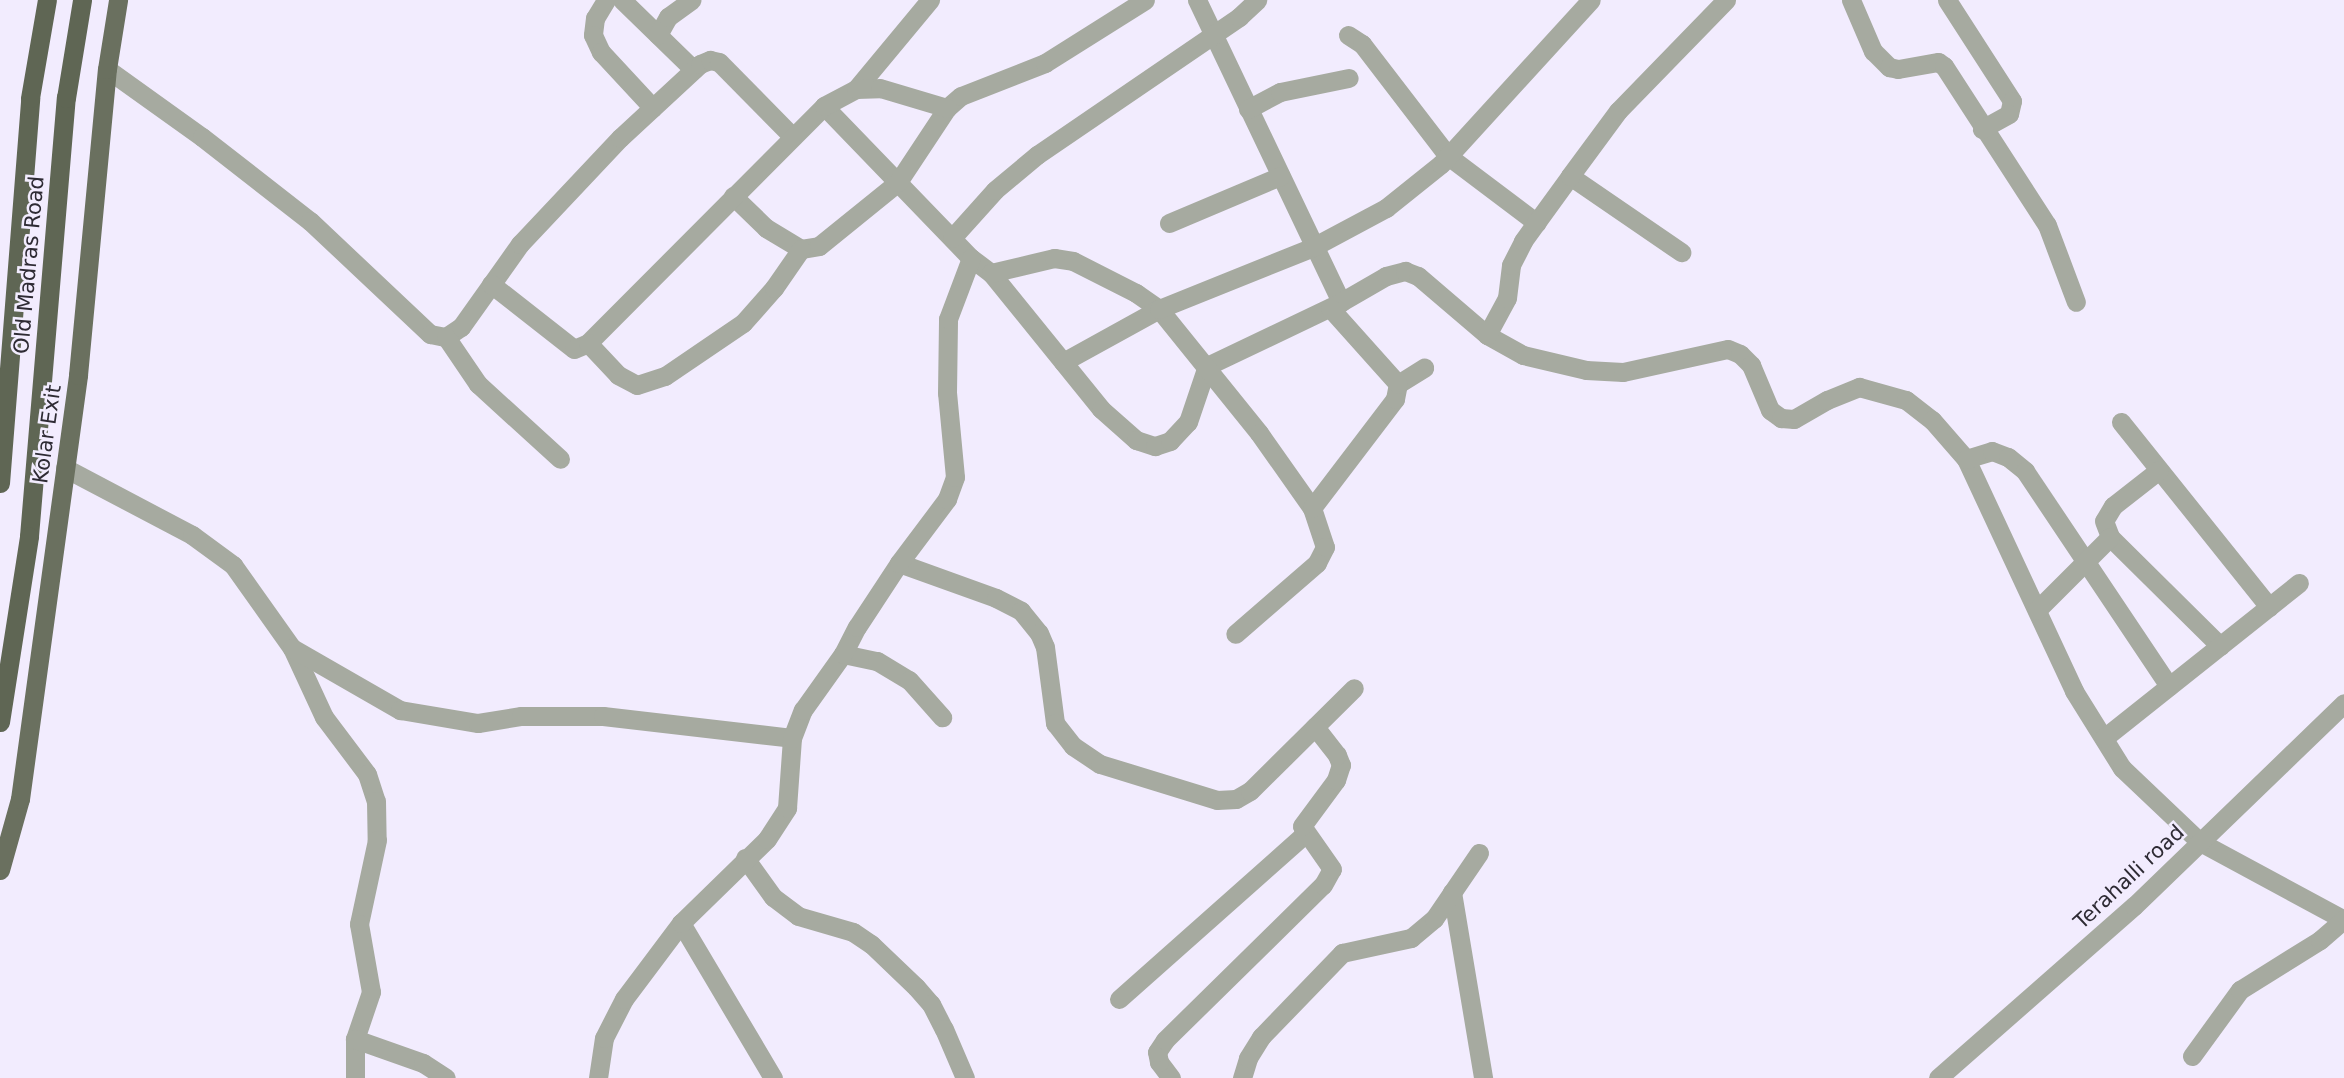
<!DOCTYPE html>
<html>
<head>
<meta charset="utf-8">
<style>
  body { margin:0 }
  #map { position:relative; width:2344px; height:1078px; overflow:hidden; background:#f2ecfe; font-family:"DejaVu Sans",sans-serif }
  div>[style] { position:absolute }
  .minor>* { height:19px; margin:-9.5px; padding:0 9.5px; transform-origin:9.5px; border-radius:9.5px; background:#a6aaa0 }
  .tertiary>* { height:19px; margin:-9.5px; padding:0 9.5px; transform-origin:9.5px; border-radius:9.5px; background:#a6aaa0 }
  .primary>* { height:19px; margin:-9.5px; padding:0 9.5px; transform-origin:9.5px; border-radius:9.5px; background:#6a705f }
  .trunk>* { height:19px; margin:-9.5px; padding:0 9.5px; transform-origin:9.5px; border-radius:9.5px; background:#5f6654 }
  .trunk-bridge>* { height:19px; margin:-9.5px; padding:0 9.5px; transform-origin:9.5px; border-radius:9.5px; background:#5f6654 }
  span { translate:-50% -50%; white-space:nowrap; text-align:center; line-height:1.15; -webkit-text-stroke:5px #f2ecfe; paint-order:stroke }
  .street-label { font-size:21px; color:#2e2b34 }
</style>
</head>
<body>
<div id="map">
  <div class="minor">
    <div style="left:606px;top:0;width:21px;rotate:121deg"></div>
    <div style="left:595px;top:18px;width:17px;rotate:97deg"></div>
    <div style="left:593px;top:35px;width:19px;rotate:65deg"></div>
    <div style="left:601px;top:52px;width:76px;rotate:47.1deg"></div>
    <div style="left:622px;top:0;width:100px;rotate:44.2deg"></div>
    <div style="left:1197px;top:0;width:335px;rotate:64.5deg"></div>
    <div style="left:1851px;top:0;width:56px;rotate:66.7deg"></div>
    <div style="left:1873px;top:51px;width:23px;rotate:45deg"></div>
    <div style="left:1889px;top:67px;width:9px;rotate:13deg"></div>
    <div style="left:1898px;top:69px;width:41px;rotate:-9.9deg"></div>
    <div style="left:1938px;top:62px;width:7px;rotate:34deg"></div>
    <div style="left:1944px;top:66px;width:189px;rotate:57.1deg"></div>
    <div style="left:2047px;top:225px;width:82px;rotate:69.4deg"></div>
    <div style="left:1947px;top:0;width:120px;rotate:57.2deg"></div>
    <div style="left:2012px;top:101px;width:13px;rotate:103deg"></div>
    <div style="left:2009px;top:114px;width:31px;rotate:151deg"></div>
    <div style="left:658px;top:35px;width:21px;rotate:-61deg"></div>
    <div style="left:668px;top:17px;width:29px;rotate:-36deg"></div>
    <div style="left:1348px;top:35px;width:17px;rotate:33deg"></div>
    <div style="left:1362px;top:44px;width:141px;rotate:52.5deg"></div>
    <div style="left:1448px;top:156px;width:111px;rotate:37deg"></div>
    <div style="left:107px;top:69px;width:117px;rotate:35.6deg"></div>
    <div style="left:202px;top:137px;width:137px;rotate:37.9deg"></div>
    <div style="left:310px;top:221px;width:165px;rotate:43.3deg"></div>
    <div style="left:430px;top:334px;width:16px;rotate:11deg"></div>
    <div style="left:446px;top:337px;width:18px;rotate:-34deg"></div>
    <div style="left:461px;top:327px;width:102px;rotate:-54.6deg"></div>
    <div style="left:520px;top:244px;width:146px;rotate:-46.7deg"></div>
    <div style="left:620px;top:138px;width:109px;rotate:-42.8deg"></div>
    <div style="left:700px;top:64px;width:11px;rotate:-22deg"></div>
    <div style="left:710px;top:60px;width:9px;rotate:13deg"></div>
    <div style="left:719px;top:62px;width:104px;rotate:45.4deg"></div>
    <div style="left:856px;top:89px;width:116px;rotate:-50.3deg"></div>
    <div style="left:824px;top:106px;width:211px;rotate:46deg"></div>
    <div style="left:971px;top:258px;width:25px;rotate:37deg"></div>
    <div style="left:991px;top:273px;width:175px;rotate:51deg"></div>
    <div style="left:1101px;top:409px;width:47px;rotate:41.5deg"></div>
    <div style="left:1136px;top:440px;width:20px;rotate:18deg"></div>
    <div style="left:1155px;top:446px;width:16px;rotate:-18deg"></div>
    <div style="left:1170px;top:441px;width:26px;rotate:-47deg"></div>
    <div style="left:1188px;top:422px;width:59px;rotate:-71.3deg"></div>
    <div style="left:1207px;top:366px;width:148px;rotate:-25.5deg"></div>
    <div style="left:1341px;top:302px;width:52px;rotate:-30deg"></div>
    <div style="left:1386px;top:276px;width:20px;rotate:-15deg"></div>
    <div style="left:1405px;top:271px;width:14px;rotate:21deg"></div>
    <div style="left:1418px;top:276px;width:91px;rotate:40.5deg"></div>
    <div style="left:1487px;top:335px;width:41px;rotate:29.1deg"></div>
    <div style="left:1523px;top:355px;width:65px;rotate:13.4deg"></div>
    <div style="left:1586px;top:370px;width:37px;rotate:3deg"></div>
    <div style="left:1623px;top:372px;width:107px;rotate:-12.4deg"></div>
    <div style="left:1728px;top:349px;width:13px;rotate:23deg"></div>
    <div style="left:1740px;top:354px;width:16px;rotate:45deg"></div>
    <div style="left:1751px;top:365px;width:49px;rotate:67.1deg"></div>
    <div style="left:1770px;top:410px;width:14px;rotate:36deg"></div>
    <div style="left:1781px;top:418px;width:13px;rotate:4deg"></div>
    <div style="left:1794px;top:419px;width:38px;rotate:-30deg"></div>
    <div style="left:1827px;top:400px;width:35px;rotate:-22deg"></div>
    <div style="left:1859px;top:387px;width:49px;rotate:15.5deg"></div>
    <div style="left:1906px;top:400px;width:33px;rotate:38deg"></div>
    <div style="left:1932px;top:420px;width:52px;rotate:48.9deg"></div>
    <div style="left:1966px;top:459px;width:256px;rotate:65deg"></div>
    <div style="left:2074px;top:691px;width:91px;rotate:58.1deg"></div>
    <div style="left:2122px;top:768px;width:108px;rotate:43.5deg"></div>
    <div style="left:2200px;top:842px;width:164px;rotate:28.4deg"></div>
    <div style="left:1248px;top:109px;width:36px;rotate:-28deg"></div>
    <div style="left:1280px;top:92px;width:70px;rotate:-11.5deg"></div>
    <div style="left:1570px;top:176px;width:135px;rotate:34.4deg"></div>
    <div style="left:733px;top:196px;width:46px;rotate:44.1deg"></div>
    <div style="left:766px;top:228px;width:41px;rotate:31deg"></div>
    <div style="left:801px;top:249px;width:18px;rotate:-9deg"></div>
    <div style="left:819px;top:246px;width:102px;rotate:-39deg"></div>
    <div style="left:898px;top:182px;width:89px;rotate:-56.5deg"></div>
    <div style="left:947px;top:108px;width:18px;rotate:-41deg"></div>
    <div style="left:961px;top:96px;width:90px;rotate:-21.4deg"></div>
    <div style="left:1045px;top:63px;width:118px;rotate:-32.2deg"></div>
    <div style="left:1169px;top:223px;width:121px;rotate:-22.9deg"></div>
    <div style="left:952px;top:238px;width:64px;rotate:-48.1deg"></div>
    <div style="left:995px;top:190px;width:55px;rotate:-39.8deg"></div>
    <div style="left:1037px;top:155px;width:245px;rotate:-34.3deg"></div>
    <div style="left:1239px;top:17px;width:25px;rotate:-43deg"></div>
    <div style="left:991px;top:273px;width:65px;rotate:-13.4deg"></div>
    <div style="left:1054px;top:258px;width:19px;rotate:9deg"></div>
    <div style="left:1073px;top:261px;width:71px;rotate:26.9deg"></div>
    <div style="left:1136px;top:293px;width:28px;rotate:35deg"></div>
    <div style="left:1159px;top:309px;width:159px;rotate:51.1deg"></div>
    <div style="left:1259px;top:433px;width:92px;rotate:54.8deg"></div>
    <div style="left:1312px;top:508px;width:41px;rotate:71.6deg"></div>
    <div style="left:1325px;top:547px;width:18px;rotate:117deg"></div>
    <div style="left:1317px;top:563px;width:108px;rotate:139.1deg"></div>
    <div style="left:491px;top:284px;width:105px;rotate:38.1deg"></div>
    <div style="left:574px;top:349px;width:15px;rotate:-23deg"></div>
    <div style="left:588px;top:343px;width:334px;rotate:-45.1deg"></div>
    <div style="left:824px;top:106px;width:36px;rotate:-28deg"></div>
    <div style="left:856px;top:89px;width:24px;rotate:-2deg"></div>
    <div style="left:880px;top:88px;width:70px;rotate:16.6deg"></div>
    <div style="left:1487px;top:335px;width:42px;rotate:-61.6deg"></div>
    <div style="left:1507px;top:298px;width:33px;rotate:-83deg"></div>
    <div style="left:1511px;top:265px;width:27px;rotate:-63deg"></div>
    <div style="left:1523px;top:241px;width:80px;rotate:-54.1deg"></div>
    <div style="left:1570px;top:176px;width:81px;rotate:-53.6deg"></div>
    <div style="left:1618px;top:111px;width:155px;rotate:-45.8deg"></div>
    <div style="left:446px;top:337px;width:57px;rotate:55.8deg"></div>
    <div style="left:478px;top:384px;width:111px;rotate:42.4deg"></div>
    <div style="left:588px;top:343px;width:44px;rotate:46.8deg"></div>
    <div style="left:618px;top:375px;width:21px;rotate:28deg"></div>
    <div style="left:637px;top:385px;width:29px;rotate:-18deg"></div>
    <div style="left:665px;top:376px;width:94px;rotate:-34.2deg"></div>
    <div style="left:743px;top:323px;width:47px;rotate:-48.5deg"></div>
    <div style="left:774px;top:288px;width:47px;rotate:-55.3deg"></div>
    <div style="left:1063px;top:362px;width:110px;rotate:-28.9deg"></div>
    <div style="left:1159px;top:309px;width:166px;rotate:-21.9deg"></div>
    <div style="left:1313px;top:247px;width:83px;rotate:-28.1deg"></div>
    <div style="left:1386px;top:208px;width:70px;rotate:-38.7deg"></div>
    <div style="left:1441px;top:164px;width:222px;rotate:-47.6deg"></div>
    <div style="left:1398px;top:384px;width:31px;rotate:-32deg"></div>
    <div style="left:2121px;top:422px;width:237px;rotate:51.3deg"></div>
    <div style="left:1966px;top:459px;width:27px;rotate:-17deg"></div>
    <div style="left:1992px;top:451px;width:17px;rotate:21deg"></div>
    <div style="left:2008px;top:457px;width:22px;rotate:39deg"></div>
    <div style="left:2025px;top:471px;width:259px;rotate:56.2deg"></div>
    <div style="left:65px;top:468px;width:144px;rotate:27.8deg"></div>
    <div style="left:192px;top:535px;width:51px;rotate:36.2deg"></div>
    <div style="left:233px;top:565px;width:102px;rotate:54.6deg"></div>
    <div style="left:292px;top:648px;width:76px;rotate:65.1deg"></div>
    <div style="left:324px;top:717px;width:71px;rotate:53deg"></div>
    <div style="left:367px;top:774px;width:28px;rotate:72deg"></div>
    <div style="left:376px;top:801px;width:39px;rotate:89deg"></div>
    <div style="left:377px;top:840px;width:86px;rotate:102.1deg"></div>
    <div style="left:359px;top:924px;width:69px;rotate:80deg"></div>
    <div style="left:371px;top:992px;width:50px;rotate:108.8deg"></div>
    <div style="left:355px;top:1039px;width:39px;rotate:90deg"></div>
    <div style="left:2159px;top:470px;width:58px;rotate:142deg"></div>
    <div style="left:2113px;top:506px;width:17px;rotate:121deg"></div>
    <div style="left:2104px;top:521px;width:17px;rotate:69deg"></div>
    <div style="left:2110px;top:537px;width:155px;rotate:44.7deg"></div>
    <div style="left:1312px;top:508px;width:137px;rotate:-52.7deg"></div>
    <div style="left:1395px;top:399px;width:15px;rotate:-79deg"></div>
    <div style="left:1398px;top:384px;width:102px;rotate:-131.8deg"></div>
    <div style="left:899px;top:563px;width:103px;rotate:19.8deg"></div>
    <div style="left:996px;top:598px;width:28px;rotate:27deg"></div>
    <div style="left:1021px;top:611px;width:28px;rotate:51deg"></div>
    <div style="left:1039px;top:633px;width:15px;rotate:67deg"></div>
    <div style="left:1045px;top:647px;width:77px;rotate:82.5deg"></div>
    <div style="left:1055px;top:723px;width:29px;rotate:52deg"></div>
    <div style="left:1073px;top:746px;width:32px;rotate:34deg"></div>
    <div style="left:1100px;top:764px;width:122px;rotate:17.1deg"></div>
    <div style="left:1217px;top:800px;width:19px;rotate:-3deg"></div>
    <div style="left:1236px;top:799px;width:16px;rotate:-30deg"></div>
    <div style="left:1250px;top:791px;width:146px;rotate:-44.7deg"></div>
    <div style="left:2037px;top:610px;width:103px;rotate:-45deg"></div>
    <div style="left:292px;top:648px;width:125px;rotate:29.9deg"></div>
    <div style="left:400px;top:710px;width:79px;rotate:9.5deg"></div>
    <div style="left:478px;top:723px;width:44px;rotate:-9.2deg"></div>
    <div style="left:521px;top:716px;width:82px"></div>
    <div style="left:603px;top:716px;width:190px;rotate:6.6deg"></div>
    <div style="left:843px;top:654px;width:35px;rotate:12deg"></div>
    <div style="left:877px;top:661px;width:37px;rotate:31deg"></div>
    <div style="left:909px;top:680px;width:50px;rotate:48.3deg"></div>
    <div style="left:2104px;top:738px;width:249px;rotate:-38.5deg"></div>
    <div style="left:745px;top:858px;width:48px;rotate:54.3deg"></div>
    <div style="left:773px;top:897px;width:31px;rotate:37deg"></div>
    <div style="left:798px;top:916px;width:57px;rotate:16.2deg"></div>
    <div style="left:853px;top:932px;width:22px;rotate:34deg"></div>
    <div style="left:871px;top:944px;width:62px;rotate:43.7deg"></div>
    <div style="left:916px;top:987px;width:23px;rotate:49deg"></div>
    <div style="left:931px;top:1004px;width:28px;rotate:63deg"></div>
    <div style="left:944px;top:1029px;width:53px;rotate:66.8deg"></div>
    <div style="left:1452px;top:892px;width:189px;rotate:80.5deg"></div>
    <div style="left:681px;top:923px;width:180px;rotate:59.3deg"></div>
    <div style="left:1119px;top:999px;width:249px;rotate:-41.6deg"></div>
    <div style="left:355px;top:1039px;width:72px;rotate:19.4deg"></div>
    <div style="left:423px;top:1063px;width:27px;rotate:33deg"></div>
    <div style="left:2192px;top:1056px;width:82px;rotate:-54deg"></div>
    <div style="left:2240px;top:990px;width:94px;rotate:-32deg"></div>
    <div style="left:2320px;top:940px;width:30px;rotate:-41deg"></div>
    <div style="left:598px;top:1078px;width:40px;rotate:-81.5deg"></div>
    <div style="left:604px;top:1038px;width:44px;rotate:-62.9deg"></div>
    <div style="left:624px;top:999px;width:95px;rotate:-53.1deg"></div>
    <div style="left:681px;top:923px;width:120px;rotate:-44.3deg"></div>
    <div style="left:767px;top:839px;width:37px;rotate:-57deg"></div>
    <div style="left:787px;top:808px;width:70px;rotate:-85.9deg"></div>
    <div style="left:792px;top:738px;width:30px;rotate:-69deg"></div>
    <div style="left:803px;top:710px;width:69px;rotate:-54.5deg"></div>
    <div style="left:843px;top:654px;width:30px;rotate:-63deg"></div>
    <div style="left:857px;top:627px;width:77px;rotate:-56.7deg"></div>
    <div style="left:899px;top:563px;width:80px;rotate:-53.1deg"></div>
    <div style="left:947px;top:499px;width:23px;rotate:-70deg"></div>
    <div style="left:955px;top:477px;width:84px;rotate:-95.4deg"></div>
    <div style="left:947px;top:393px;width:74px;rotate:-89.2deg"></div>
    <div style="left:948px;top:319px;width:65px;rotate:-69.3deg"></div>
    <div style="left:1171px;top:1078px;width:20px;rotate:-127deg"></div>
    <div style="left:1159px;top:1062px;width:10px;rotate:-101deg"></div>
    <div style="left:1157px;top:1052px;width:14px;rotate:-56deg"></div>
    <div style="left:1165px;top:1040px;width:221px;rotate:-44.5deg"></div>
    <div style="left:1323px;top:885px;width:18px;rotate:-61deg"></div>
    <div style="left:1332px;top:869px;width:52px;rotate:-124.9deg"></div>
    <div style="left:1302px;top:826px;width:57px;rotate:-53.5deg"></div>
    <div style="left:1336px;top:780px;width:16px;rotate:-72deg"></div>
    <div style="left:1341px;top:765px;width:11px;rotate:-112deg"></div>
    <div style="left:1337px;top:755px;width:36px;rotate:-128deg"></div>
    <div style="left:1242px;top:1078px;width:21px;rotate:-73deg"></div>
    <div style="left:1248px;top:1058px;width:25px;rotate:-58deg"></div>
    <div style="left:1261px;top:1037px;width:117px;rotate:-46deg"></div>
    <div style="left:1342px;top:953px;width:71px;rotate:-12.3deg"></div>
    <div style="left:1411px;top:938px;width:30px;rotate:-40deg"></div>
    <div style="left:1434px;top:919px;width:80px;rotate:-55.7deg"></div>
  </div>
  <div class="tertiary">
    <div style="left:1938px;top:1078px;width:261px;rotate:-41.3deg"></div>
    <div style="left:2134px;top:906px;width:292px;rotate:-44deg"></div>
  </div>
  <div class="primary">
    <div style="left:0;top:870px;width:74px;rotate:-74.3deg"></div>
    <div style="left:20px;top:799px;width:428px;rotate:-82.2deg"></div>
    <div style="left:78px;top:375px;width:307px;rotate:-84.6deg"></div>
    <div style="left:107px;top:69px;width:70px;rotate:-80.9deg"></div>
  </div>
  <div class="trunk">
    <div style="left:0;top:483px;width:386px;rotate:-85.5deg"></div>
    <div style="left:30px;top:98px;width:99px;rotate:-80.2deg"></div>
    <div style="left:29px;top:536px;width:440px;rotate:-85.2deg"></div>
    <div style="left:66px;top:98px;width:99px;rotate:-80.7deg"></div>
  </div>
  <div class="trunk-bridge">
    <div style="left:0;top:722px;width:188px;rotate:-81.1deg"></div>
  </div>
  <div class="street-label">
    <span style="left:29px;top:265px;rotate:-85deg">Old Madras Road</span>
    <span style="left:47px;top:434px;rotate:-82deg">Kolar Exit</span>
    <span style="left:2129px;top:877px;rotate:-43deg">Terahalli road</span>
  </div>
</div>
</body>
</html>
